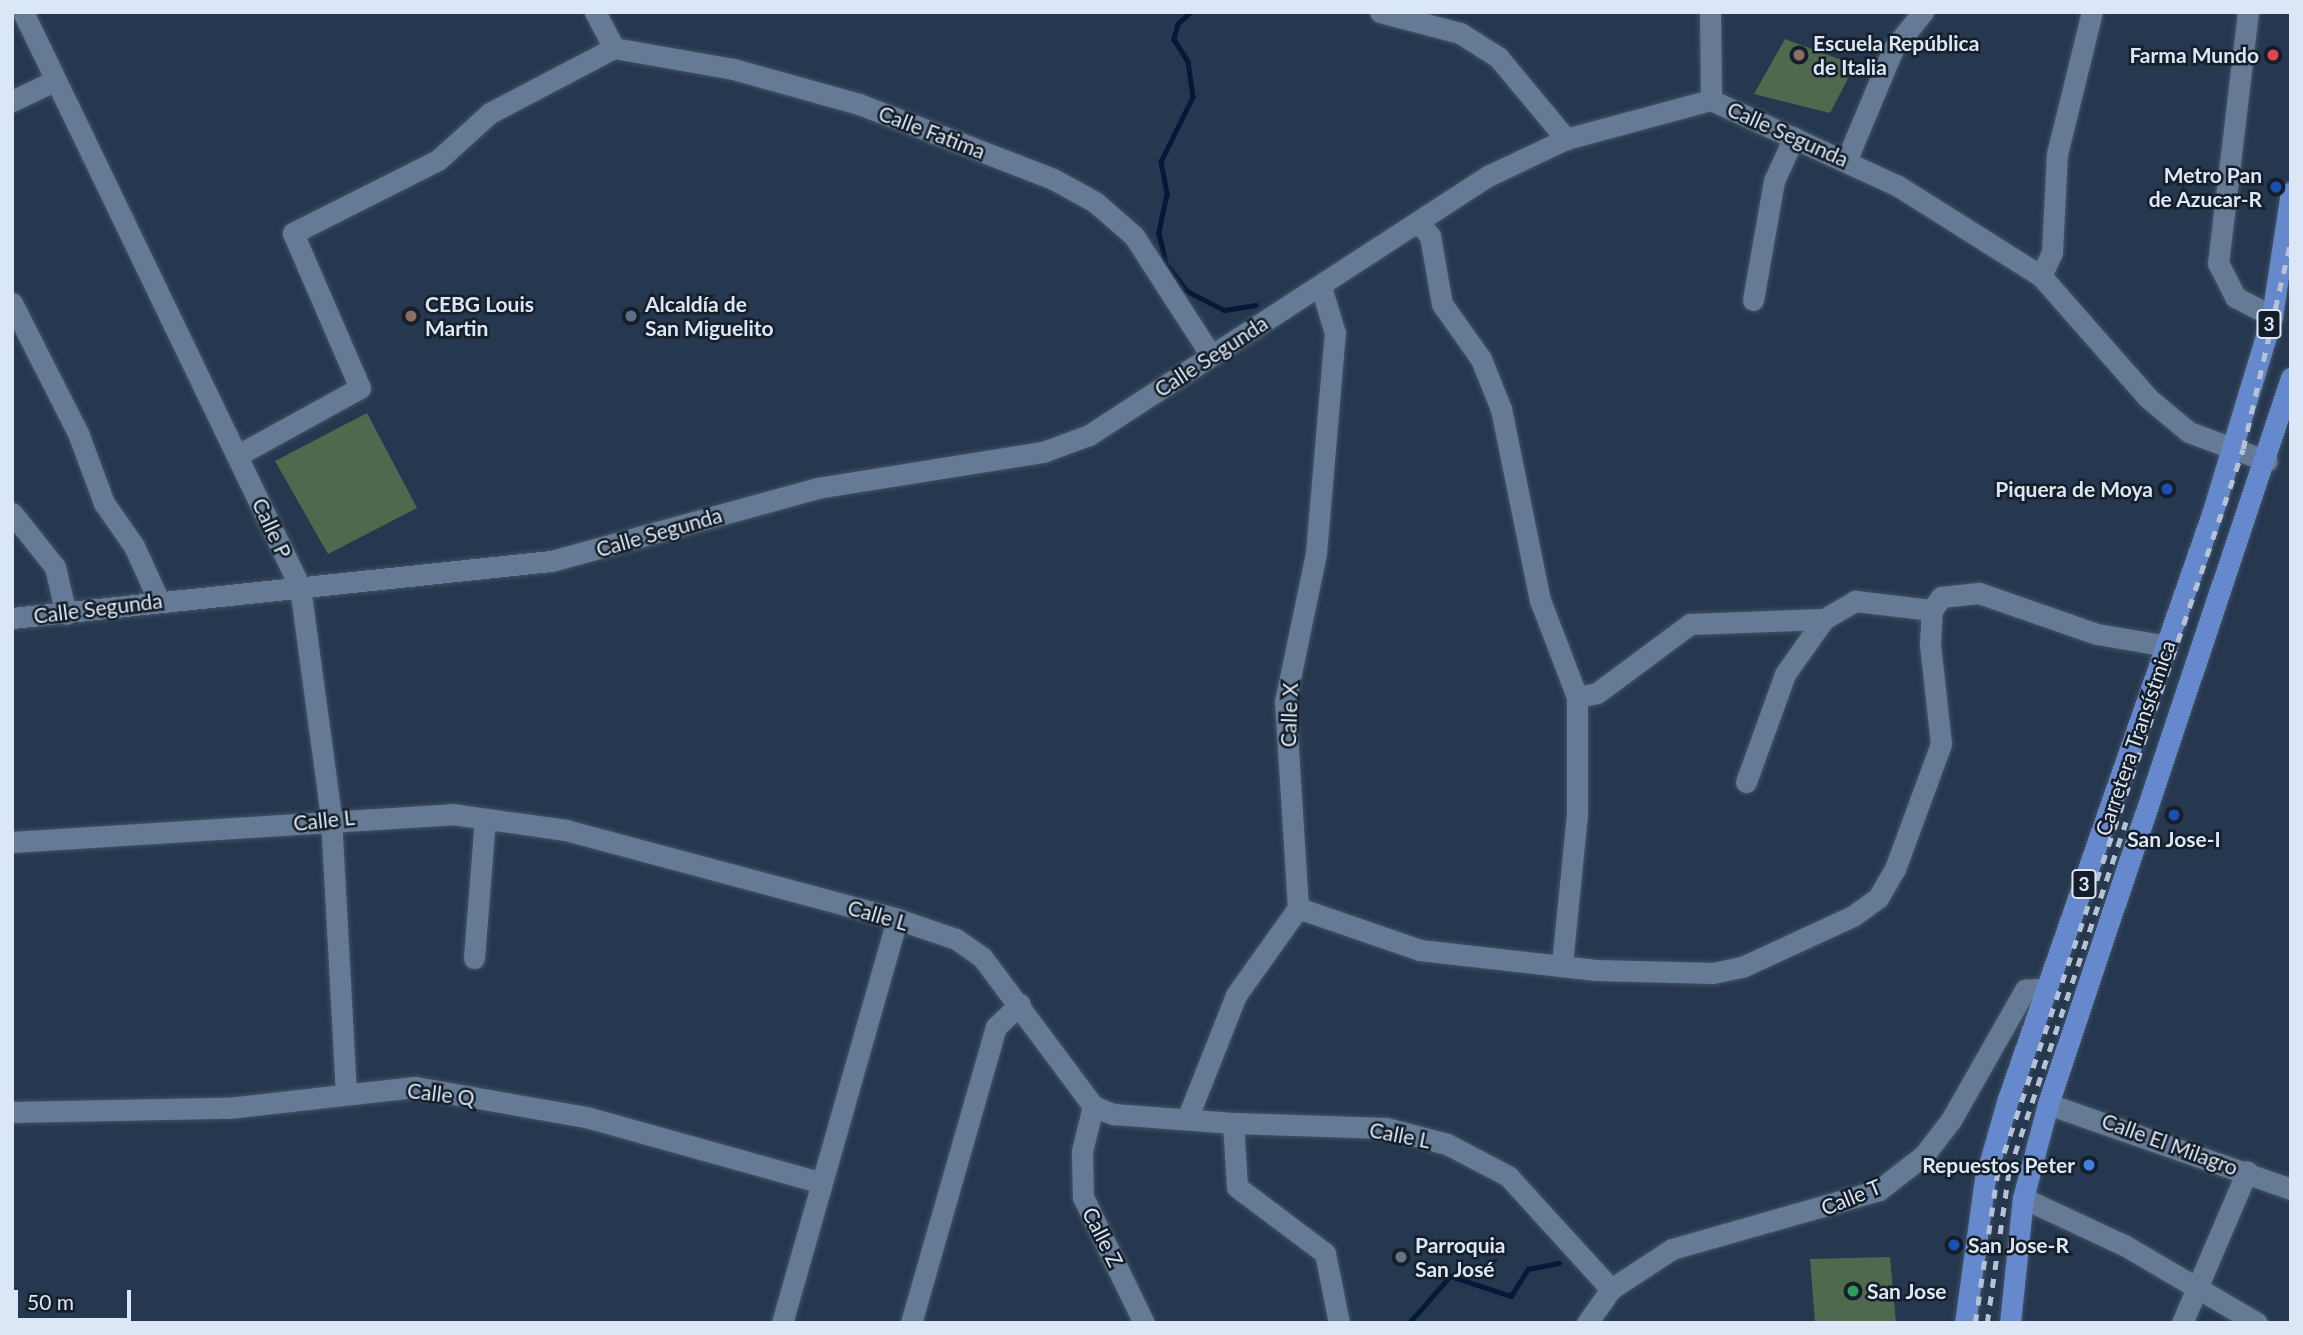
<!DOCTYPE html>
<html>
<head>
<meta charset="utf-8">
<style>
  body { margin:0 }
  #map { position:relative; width:2303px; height:1335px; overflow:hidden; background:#25384f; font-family:Lato,sans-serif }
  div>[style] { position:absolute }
  .green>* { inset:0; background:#4f694f }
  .stream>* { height:4.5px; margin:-2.25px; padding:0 2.25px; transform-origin:2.25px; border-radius:2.25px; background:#041839 }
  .roads { filter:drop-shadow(0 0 2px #435366) drop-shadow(0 0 2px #435366) }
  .minor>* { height:21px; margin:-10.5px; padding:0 10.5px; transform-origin:10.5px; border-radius:10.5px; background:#657b95 }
  .major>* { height:21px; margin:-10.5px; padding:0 10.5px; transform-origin:10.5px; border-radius:10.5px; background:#6688cd }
  .rail>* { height:4.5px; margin-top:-2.25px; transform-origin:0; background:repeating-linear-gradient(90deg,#b6c3d4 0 9px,transparent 0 18px) }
  .dots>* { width:19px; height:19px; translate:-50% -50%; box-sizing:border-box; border:4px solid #161f29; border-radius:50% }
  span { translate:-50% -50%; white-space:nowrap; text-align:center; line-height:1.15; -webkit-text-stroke:5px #161f29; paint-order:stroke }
  .shield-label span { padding:2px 5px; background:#161f29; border:2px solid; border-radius:5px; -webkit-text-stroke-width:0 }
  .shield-label { font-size:19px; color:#dbe7f6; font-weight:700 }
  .poi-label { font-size:21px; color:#dbe7f6; font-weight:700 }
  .left { translate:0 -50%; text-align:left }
  .right { translate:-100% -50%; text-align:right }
  .street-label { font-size:21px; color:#dbe7f6 }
  .frame { position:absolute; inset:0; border:14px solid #dbe7f6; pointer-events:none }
  .scale { position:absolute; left:14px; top:1290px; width:117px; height:32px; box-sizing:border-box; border:4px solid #dbe7f6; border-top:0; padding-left:9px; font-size:21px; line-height:24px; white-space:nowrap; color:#dbe7f6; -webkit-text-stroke:5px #161f29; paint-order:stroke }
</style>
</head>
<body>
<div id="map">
  <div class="green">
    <div style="clip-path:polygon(1785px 39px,1855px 65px,1830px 113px,1754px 94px)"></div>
    <div style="clip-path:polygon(367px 413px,417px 508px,328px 554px,275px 461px)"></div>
    <div style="clip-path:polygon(1890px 1257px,1896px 1323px,1815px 1323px,1810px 1259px)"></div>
  </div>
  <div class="stream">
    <div style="left:1191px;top:12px;width:18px;rotate:137deg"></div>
    <div style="left:1178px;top:24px;width:16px;rotate:105deg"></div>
    <div style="left:1174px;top:39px;width:26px;rotate:58deg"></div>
    <div style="left:1188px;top:61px;width:36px;rotate:82deg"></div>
    <div style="left:1193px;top:97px;width:72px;rotate:116.2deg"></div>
    <div style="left:1161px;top:162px;width:33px;rotate:79deg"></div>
    <div style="left:1167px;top:194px;width:40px;rotate:102deg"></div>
    <div style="left:1159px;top:233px;width:31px;rotate:77deg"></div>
    <div style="left:1166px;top:263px;width:35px;rotate:53deg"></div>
    <div style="left:1187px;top:291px;width:42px;rotate:27.2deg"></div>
    <div style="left:1224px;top:310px;width:32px;rotate:-9deg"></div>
    <div style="left:1409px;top:1323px;width:62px;rotate:-48.9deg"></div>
    <div style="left:1450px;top:1276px;width:64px;rotate:18.2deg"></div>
    <div style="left:1511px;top:1296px;width:32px;rotate:-58deg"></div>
    <div style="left:1528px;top:1269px;width:31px;rotate:-11deg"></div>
  </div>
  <div class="roads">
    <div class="minor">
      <div style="left:23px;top:12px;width:638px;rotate:64.28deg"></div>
      <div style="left:300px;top:587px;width:232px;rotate:82.3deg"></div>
      <div style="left:331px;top:817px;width:275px;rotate:86.9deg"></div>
      <div style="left:595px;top:12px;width:41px;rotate:62.2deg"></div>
      <div style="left:1380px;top:12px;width:83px;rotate:14.7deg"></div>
      <div style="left:1460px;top:33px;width:45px;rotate:32.3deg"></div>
      <div style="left:1498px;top:57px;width:107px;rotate:50.3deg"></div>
      <div style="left:1710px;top:12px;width:88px;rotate:89.3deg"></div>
      <div style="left:2248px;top:12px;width:253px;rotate:96.8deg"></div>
      <div style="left:2218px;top:263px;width:38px;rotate:63deg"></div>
      <div style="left:2235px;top:297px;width:42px;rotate:27.2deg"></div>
      <div style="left:614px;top:48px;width:121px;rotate:10deg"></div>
      <div style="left:733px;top:69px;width:131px;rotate:15.5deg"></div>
      <div style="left:859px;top:104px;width:208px;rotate:21.1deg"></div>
      <div style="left:1053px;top:179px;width:48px;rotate:28.7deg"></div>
      <div style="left:1095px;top:202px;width:52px;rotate:41.1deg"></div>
      <div style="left:1134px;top:236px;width:140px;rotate:57.2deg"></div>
      <div style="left:12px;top:101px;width:47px;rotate:-25.5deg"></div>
      <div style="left:1847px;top:159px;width:119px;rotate:-67.3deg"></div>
      <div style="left:1893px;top:49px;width:48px;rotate:-51deg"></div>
      <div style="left:1420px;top:224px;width:16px;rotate:50deg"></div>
      <div style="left:1430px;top:236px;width:69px;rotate:80deg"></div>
      <div style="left:1442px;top:304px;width:67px;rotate:54.7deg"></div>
      <div style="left:1481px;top:359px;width:54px;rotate:68.2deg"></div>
      <div style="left:1501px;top:409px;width:195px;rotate:78.5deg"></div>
      <div style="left:1540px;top:600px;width:104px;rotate:69.1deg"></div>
      <div style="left:1577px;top:697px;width:117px;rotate:90deg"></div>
      <div style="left:1577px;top:814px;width:152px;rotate:95.7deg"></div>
      <div style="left:2041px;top:276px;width:26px;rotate:-65deg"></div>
      <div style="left:2052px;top:252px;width:98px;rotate:-87.1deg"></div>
      <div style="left:2057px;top:154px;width:146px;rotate:-76.2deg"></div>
      <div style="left:1753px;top:300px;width:121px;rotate:-80deg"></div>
      <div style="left:1774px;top:181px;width:48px;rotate:-65.6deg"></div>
      <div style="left:12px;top:303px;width:146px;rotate:63.1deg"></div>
      <div style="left:78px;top:433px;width:75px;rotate:69.6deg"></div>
      <div style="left:104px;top:503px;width:52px;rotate:55.1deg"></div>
      <div style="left:134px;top:546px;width:60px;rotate:65.6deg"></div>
      <div style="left:238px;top:455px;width:139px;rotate:-28.8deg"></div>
      <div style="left:360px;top:388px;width:169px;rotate:-113.4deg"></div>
      <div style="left:293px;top:233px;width:162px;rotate:-26.7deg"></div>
      <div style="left:438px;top:160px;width:70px;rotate:-42.1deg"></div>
      <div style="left:490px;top:113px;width:140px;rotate:-27.7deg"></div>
      <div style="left:12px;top:513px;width:69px;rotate:51.5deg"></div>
      <div style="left:55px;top:567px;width:48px;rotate:76.8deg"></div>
      <div style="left:12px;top:618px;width:542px;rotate:-6.04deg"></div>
      <div style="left:551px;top:561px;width:276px;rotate:-15.3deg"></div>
      <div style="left:817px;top:488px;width:229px;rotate:-9.1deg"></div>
      <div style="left:1043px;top:452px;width:49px;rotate:-20.3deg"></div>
      <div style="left:1089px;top:435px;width:476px;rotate:-33deg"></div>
      <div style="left:1488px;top:176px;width:86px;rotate:-25.4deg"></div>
      <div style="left:1566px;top:139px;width:150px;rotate:-15.1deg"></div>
      <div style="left:1711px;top:100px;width:206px;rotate:24.7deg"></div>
      <div style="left:1898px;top:186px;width:169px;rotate:32.2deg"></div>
      <div style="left:2041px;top:276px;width:162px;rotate:48.7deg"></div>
      <div style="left:2148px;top:398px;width:53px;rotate:39.7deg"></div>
      <div style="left:2189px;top:432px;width:83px;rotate:20.4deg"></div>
      <div style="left:1577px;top:697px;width:20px;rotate:-11deg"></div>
      <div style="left:1597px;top:693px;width:116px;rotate:-36.6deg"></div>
      <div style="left:1690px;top:624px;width:134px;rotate:-2.1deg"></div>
      <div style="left:1746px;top:782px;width:115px;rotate:-70.1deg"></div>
      <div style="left:1785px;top:674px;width:67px;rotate:-54.7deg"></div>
      <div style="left:1824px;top:619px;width:36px;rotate:-30deg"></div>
      <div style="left:1855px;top:601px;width:78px;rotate:6.7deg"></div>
      <div style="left:12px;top:842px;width:441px;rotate:-3.6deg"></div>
      <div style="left:452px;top:814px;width:115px;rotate:8deg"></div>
      <div style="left:566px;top:830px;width:343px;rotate:15deg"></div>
      <div style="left:897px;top:919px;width:62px;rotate:18.7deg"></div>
      <div style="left:956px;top:939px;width:32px;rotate:35deg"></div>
      <div style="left:982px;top:957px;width:186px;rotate:53.3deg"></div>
      <div style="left:1093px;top:1106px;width:22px;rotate:22deg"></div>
      <div style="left:1113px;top:1114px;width:120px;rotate:4.3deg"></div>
      <div style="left:1233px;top:1123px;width:153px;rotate:1.9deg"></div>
      <div style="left:1386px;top:1128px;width:63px;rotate:14.7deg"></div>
      <div style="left:1447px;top:1144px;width:69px;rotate:27.7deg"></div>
      <div style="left:1508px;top:1176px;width:153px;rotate:47.7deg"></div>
      <div style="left:1298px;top:908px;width:129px;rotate:19deg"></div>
      <div style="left:1420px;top:950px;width:177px;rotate:6.5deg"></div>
      <div style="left:1596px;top:970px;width:117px;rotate:1.5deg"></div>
      <div style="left:1713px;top:973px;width:30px;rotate:-12deg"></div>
      <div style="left:1742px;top:967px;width:122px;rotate:-24.7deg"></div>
      <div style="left:1853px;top:916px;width:31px;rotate:-36deg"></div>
      <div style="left:1878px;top:898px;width:34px;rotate:-60deg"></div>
      <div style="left:1895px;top:869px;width:133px;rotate:-69.8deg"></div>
      <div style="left:1941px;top:744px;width:101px;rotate:-96.3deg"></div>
      <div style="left:1930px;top:644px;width:34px;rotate:-87deg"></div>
      <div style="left:1932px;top:610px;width:16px;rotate:-55deg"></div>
      <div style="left:1941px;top:597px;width:38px;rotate:-6deg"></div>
      <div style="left:1979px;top:593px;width:125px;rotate:19.2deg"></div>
      <div style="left:2097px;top:634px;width:71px;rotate:9.7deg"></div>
      <div style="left:474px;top:958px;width:139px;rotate:-85.5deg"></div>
      <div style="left:2048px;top:1104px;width:257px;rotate:19.3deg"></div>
      <div style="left:1093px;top:1106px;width:46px;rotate:103.7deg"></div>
      <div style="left:1082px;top:1151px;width:46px;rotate:88.8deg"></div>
      <div style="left:1083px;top:1197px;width:140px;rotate:64.2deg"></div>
      <div style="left:12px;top:1112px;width:216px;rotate:-1.1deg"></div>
      <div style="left:228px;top:1108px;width:188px;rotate:-6.4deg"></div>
      <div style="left:415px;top:1087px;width:174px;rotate:10deg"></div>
      <div style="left:586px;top:1117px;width:242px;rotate:15.6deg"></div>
      <div style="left:1187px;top:1119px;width:133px;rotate:-68.4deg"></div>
      <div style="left:1236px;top:995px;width:107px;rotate:-54.5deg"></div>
      <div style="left:1298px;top:908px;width:206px;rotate:-93.6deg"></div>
      <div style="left:1285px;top:702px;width:152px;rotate:-78.2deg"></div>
      <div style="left:1316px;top:553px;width:221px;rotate:-85.1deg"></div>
      <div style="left:1335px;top:333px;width:48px;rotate:-106.9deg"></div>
      <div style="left:1233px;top:1123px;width:64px;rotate:86.4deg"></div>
      <div style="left:1237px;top:1187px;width:110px;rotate:36.9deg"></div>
      <div style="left:1325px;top:1253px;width:71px;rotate:78.7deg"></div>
      <div style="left:2023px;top:1198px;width:111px;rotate:25deg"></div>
      <div style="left:2124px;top:1245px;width:154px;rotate:30.4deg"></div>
      <div style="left:782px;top:1323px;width:420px;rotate:-74.1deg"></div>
      <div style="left:911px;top:1323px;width:308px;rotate:-74deg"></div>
      <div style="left:996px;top:1027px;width:33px;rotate:-44deg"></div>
      <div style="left:1587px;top:1323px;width:42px;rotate:-54.8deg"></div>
      <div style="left:1611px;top:1289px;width:73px;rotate:-33.3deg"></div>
      <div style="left:1672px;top:1249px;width:215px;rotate:-15.9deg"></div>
      <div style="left:1879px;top:1190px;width:57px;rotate:-37.9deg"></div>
      <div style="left:1924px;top:1155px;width:44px;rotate:-52.4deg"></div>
      <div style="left:1951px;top:1120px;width:150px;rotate:-60.4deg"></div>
      <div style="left:2025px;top:990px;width:21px;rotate:-5deg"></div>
      <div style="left:2182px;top:1323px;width:165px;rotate:-66.8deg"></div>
    </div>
    <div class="major">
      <div style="left:1965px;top:1323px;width:145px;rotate:-82.1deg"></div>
      <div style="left:1985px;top:1179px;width:83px;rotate:-74deg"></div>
      <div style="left:2008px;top:1099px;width:620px;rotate:-70.78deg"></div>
      <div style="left:2212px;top:514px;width:207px;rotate:-73.1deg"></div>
      <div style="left:2272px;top:316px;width:125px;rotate:-81.3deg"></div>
      <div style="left:2010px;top:1323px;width:126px;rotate:-84.1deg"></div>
      <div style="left:2023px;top:1198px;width:97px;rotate:-75.1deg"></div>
      <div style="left:2048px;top:1104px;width:766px;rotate:-71.49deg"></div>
    </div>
  </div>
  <div class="rail">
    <div style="left:1975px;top:1323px;width:155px;rotate:-81.5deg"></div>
    <div style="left:1998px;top:1170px;width:761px;rotate:-71.23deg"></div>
    <div style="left:2243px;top:449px;width:214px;rotate:-77.1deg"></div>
    <div style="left:1987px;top:1323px;width:154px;rotate:-81.8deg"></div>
    <div style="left:2009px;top:1171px;width:368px;rotate:-71.5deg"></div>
  </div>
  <div class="dots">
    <div style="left:1799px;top:55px;background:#8d6e63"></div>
    <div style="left:2273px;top:55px;background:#e0444e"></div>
    <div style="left:2276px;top:187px;background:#1a4fb4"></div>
    <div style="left:411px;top:316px;background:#8d6e63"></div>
    <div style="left:631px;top:316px;background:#5c6f8a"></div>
    <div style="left:2167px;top:489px;background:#1a4fb4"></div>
    <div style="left:2174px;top:815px;background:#1a4fb4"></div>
    <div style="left:2089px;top:1165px;background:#3f7fe0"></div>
    <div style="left:1954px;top:1245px;background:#1a4fb4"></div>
    <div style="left:1401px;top:1257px;background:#6b7280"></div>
    <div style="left:1853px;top:1291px;background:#2e9e5b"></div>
  </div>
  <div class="shield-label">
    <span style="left:2269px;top:324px">3</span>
    <span style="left:2084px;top:884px">3</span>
  </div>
  <div class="poi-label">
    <span class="left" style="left:1813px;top:55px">Escuela República<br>de Italia</span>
    <span class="right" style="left:2259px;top:55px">Farma Mundo</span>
    <span class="right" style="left:2262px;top:187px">Metro Pan<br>de Azucar-R</span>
    <span class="left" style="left:425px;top:316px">CEBG Louis<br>Martin</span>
    <span class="left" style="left:645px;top:316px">Alcaldía de<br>San Miguelito</span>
    <span class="right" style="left:2153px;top:489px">Piquera de Moya</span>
    <span style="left:2174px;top:839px">San Jose-I</span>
    <span class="right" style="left:2075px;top:1165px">Repuestos Peter</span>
    <span class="left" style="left:1415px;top:1257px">Parroquia<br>San José</span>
    <span class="left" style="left:1968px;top:1245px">San Jose-R</span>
    <span class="left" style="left:1867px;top:1291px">San Jose</span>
  </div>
  <div class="street-label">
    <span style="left:932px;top:132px;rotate:21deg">Calle Fatima</span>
    <span style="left:1788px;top:134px;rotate:24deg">Calle Segunda</span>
    <span style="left:1211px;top:356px;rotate:-33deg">Calle Segunda</span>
    <span style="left:272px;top:528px;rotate:65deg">Calle P</span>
    <span style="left:659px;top:532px;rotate:-16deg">Calle Segunda</span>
    <span style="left:98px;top:608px;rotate:-7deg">Calle Segunda</span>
    <span style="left:1289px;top:715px;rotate:-88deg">Calle X</span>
    <span style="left:2135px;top:738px;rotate:-71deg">Carretera Transístmica</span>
    <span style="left:324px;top:820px;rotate:-6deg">Calle L</span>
    <span style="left:878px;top:915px;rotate:16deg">Calle L</span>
    <span style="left:441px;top:1094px;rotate:7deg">Calle Q</span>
    <span style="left:1400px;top:1135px;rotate:11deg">Calle L</span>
    <span style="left:2170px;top:1144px;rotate:20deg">Calle El Milagro</span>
    <span style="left:1851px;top:1197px;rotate:-22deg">Calle T</span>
    <span style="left:1103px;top:1237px;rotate:63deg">Calle Z</span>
  </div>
  <div class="frame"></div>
  <div class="scale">50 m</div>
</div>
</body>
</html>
